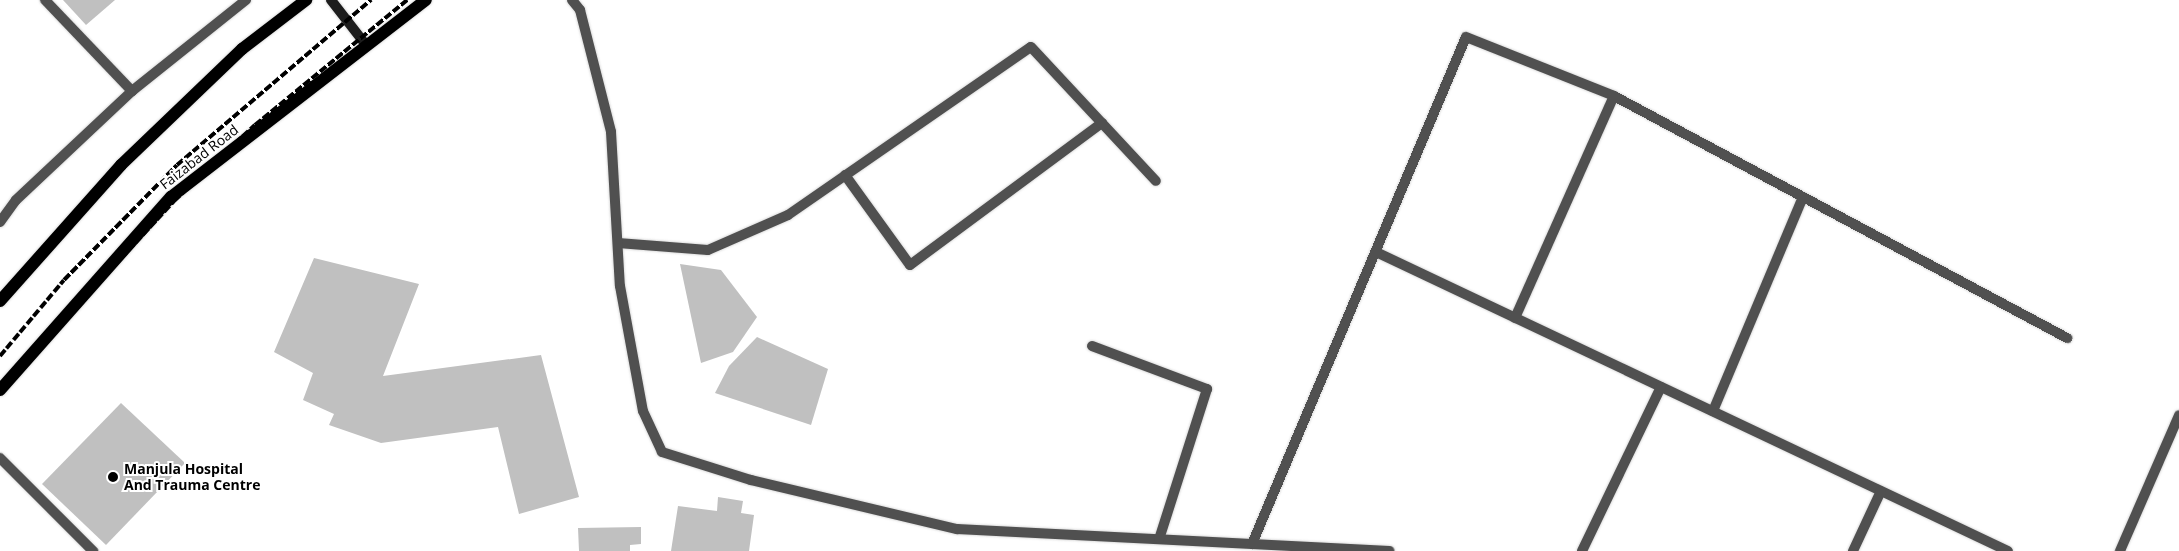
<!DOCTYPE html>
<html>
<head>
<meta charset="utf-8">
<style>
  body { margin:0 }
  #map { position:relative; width:2179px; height:551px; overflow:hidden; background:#fff; font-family:"Open Sans",sans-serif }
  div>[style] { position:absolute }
  .building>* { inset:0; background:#c0c0c0 }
  .roads { filter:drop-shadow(0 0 1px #dbdbdb) drop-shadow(0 0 1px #dbdbdb) }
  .lane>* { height:10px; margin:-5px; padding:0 5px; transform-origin:5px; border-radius:5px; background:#505050 }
  .street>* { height:10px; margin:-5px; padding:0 5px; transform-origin:5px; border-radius:5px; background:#505050 }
  .secondary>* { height:10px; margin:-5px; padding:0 5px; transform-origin:5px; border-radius:5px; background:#1d1d1d }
  .primary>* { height:12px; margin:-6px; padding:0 6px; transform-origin:6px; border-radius:6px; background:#000 }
  .rail>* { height:4px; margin-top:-2px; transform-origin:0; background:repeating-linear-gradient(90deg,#000 0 8px,transparent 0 10.5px) }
  .dots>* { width:14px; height:14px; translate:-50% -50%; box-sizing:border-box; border:2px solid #fff; border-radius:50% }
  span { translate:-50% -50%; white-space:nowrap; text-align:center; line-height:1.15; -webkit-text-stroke:4px #fff; paint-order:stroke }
  .street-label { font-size:14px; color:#000 }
  .poi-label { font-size:14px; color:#000; font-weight:700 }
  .left { translate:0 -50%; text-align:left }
</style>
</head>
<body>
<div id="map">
  <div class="building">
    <div style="clip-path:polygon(63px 0,115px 0,86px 25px)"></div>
    <div style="clip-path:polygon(314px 258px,419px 284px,383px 376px,541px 355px,579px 497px,519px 514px,498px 427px,381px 443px,329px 425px,334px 414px,303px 400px,313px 373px,274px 352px)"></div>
    <div style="clip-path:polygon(680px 264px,721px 270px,757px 317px,733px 352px,701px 363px)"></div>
    <div style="clip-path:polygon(757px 337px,828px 369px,811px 425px,715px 393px,729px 366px)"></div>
    <div style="clip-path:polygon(121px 403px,185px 463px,106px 545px,42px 484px)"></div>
    <div style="clip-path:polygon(718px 497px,743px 501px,741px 513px,754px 515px,749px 551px,671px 551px,678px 506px,717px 511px)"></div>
    <div style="clip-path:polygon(641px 527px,641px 544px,630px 545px,630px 551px,579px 551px,578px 528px)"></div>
  </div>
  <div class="roads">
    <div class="lane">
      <div style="left:845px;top:175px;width:111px;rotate:54.2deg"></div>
      <div style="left:910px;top:265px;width:239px;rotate:-36.5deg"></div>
      <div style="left:618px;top:243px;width:90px;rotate:4.4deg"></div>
      <div style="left:708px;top:250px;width:87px;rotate:-23.6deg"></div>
      <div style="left:788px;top:215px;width:295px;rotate:-34.7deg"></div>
      <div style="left:1031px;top:47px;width:183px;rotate:47deg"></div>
    </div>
    <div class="street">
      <div style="left:45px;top:0;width:126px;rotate:46.3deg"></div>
      <div style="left:572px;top:0;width:13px;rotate:51deg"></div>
      <div style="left:580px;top:10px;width:126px;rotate:75.7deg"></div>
      <div style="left:611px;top:132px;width:154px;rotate:86.7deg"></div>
      <div style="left:620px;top:286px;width:127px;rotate:79.6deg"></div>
      <div style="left:643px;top:411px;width:45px;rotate:65.1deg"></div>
      <div style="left:662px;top:452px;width:93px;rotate:17.5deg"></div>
      <div style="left:751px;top:480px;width:212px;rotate:13.4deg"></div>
      <div style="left:957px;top:529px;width:433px;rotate:2.9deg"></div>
      <div style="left:0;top:222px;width:27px;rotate:-54deg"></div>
      <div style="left:16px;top:200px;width:159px;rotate:-43.2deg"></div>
      <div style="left:132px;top:91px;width:146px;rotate:-38.6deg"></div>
      <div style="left:1376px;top:252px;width:699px;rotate:25.32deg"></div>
      <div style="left:1515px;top:318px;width:243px;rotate:-66deg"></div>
      <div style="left:1092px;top:346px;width:123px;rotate:20.5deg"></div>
      <div style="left:1207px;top:389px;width:157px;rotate:107.7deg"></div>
      <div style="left:1713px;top:411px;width:232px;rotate:-67.2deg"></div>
      <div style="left:0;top:458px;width:132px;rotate:45deg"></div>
      <div style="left:1252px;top:544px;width:550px;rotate:-67.12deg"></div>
      <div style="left:1466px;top:37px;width:159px;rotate:21.7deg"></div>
      <div style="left:1614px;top:96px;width:514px;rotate:28.11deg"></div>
      <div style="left:1582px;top:551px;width:182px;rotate:-64.3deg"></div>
      <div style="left:1853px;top:551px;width:66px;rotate:-65deg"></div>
      <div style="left:2120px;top:551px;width:148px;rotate:-66.5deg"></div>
    </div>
    <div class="secondary">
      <div style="left:331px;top:0;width:57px;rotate:52.1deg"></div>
    </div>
    <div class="primary">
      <div style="left:0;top:301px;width:182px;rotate:-48.3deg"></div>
      <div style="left:121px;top:165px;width:168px;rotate:-43.8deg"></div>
      <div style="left:242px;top:49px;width:81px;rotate:-37.4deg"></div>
      <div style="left:0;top:390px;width:258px;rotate:-48.5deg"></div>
      <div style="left:171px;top:197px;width:322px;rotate:-37.7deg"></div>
    </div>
  </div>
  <div class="rail">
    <div style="left:0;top:356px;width:99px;rotate:-49.9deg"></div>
    <div style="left:64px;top:280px;width:161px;rotate:-45.5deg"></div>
    <div style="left:177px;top:165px;width:255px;rotate:-40.4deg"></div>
    <div style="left:0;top:389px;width:256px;rotate:-47.2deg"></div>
    <div style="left:174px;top:201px;width:111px;rotate:-43.2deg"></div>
    <div style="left:255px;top:125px;width:197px;rotate:-39.4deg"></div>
  </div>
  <div class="dots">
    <div style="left:113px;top:477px;background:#000"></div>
  </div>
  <div class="street-label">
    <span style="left:199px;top:157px;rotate:-38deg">Faizabad Road</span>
  </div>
  <div class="poi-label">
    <span class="left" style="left:124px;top:477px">Manjula Hospital<br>And Trauma Centre</span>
  </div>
</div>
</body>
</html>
